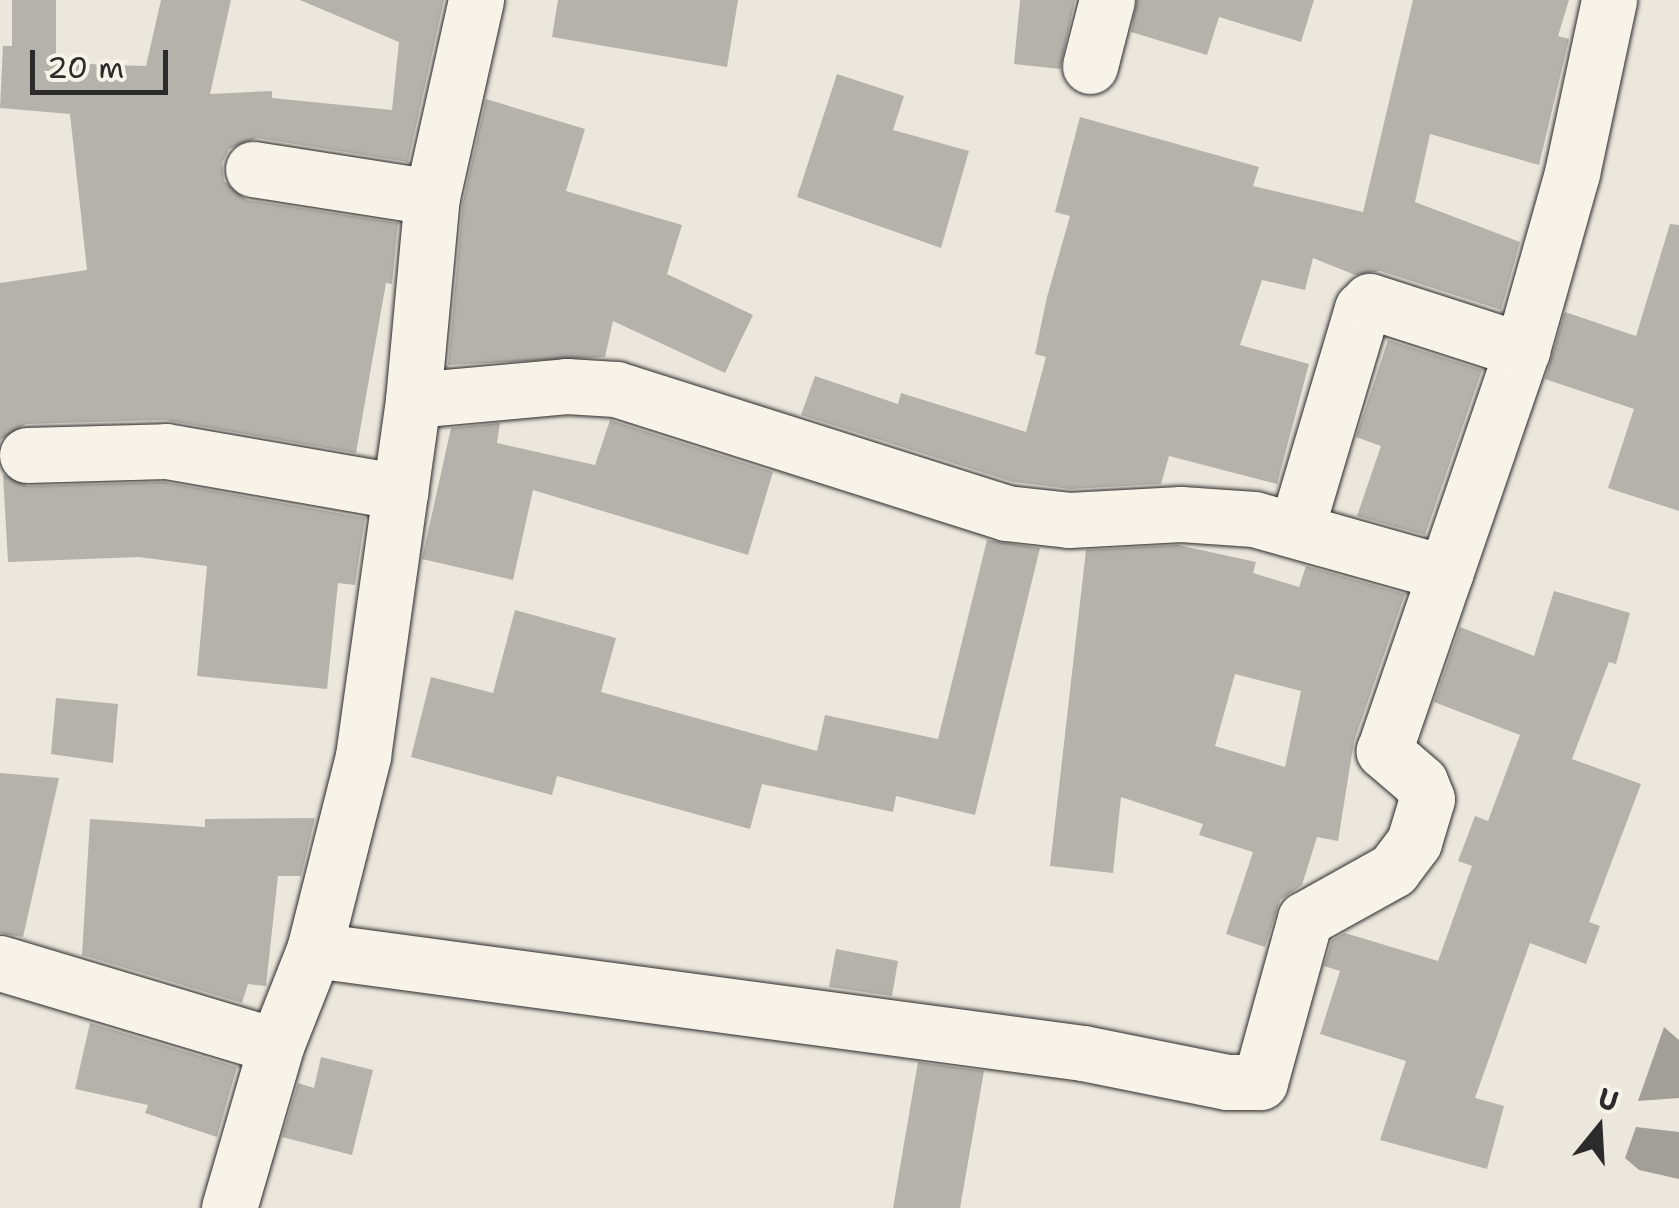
<!DOCTYPE html>
<html>
<head>
<meta charset="utf-8">
<style>
  body { margin:0 }
  #map { position:relative; width:1679px; height:1208px; overflow:hidden; background:#ebe7dd; font-family:"Shantell Sans",sans-serif }
  div>[style] { position:absolute }
  .water>* { inset:0; background:#a29f98 }
  .building>* { inset:0; background:#b5b2ab }
  .roads { filter:drop-shadow(0 0 2px #2b2b2b) drop-shadow(0 0 2px #2b2b2b) }
  .minor>* { height:55px; margin:-27.5px; padding:0 27.5px; transform-origin:27.5px; border-radius:27.5px; background:#f7f3e8 }
  span { translate:-50% -50%; white-space:nowrap; text-align:center; line-height:1.15; -webkit-text-stroke:9px #f7f3e8; paint-order:stroke }
  .north { position:absolute; left:1549px; top:1078px; width:100px; height:100px; -webkit-text-stroke:8px #f7f3e8; paint-order:stroke; rotate:18deg; font-size:28px; font-weight:700; line-height:40px; text-align:center; color:#2b2b2b }
  .north::after { content:''; display:block; margin:auto; width:35px; height:45px; background:#2b2b2b; clip-path:polygon(50% 0,100% 100%,50% 72%,0 100%) }
  .scale { position:absolute; left:30px; top:50px; width:138px; height:45px; box-sizing:border-box; border:5px solid #2b2b2b; border-top:0; padding-left:12px; font-size:30px; line-height:35px; white-space:nowrap; color:#2b2b2b; -webkit-text-stroke:8px #f7f3e8; paint-order:stroke }
</style>
</head>
<body>
<div id="map">
  <div class="water">
    <div style="clip-path:polygon(1664px 1027px,1679px 1040px,1679px 1098px,1638px 1101px)"></div>
    <div style="clip-path:polygon(1636px 1127px,1679px 1132px,1679px 1179px,1639px 1170px,1625px 1158px)"></div>
  </div>
  <div class="building">
    <div style="clip-path:polygon(12px 0,56px 0,56px 63px,146px 66px,161px 0,231px 0,210px 94px,272px 91px,272px 98px,392px 110px,399px 42px,300px 0,444px 0,408px 162px,257px 138px,229px 149px,222px 163px,224px 181px,247px 200px,398px 223px,392px 284px,386px 283px,356px 453px,165px 420px,26px 424px,0 440px,0 283px,87px 270px,70px 114px,0 108px,3px 46px,12px 46px)"></div>
    <div style="clip-path:polygon(558px 0,738px 0,727px 67px,552px 37px)"></div>
    <div style="clip-path:polygon(1020px 0,1075px 0,1060px 69px,1014px 64px)"></div>
    <div style="clip-path:polygon(1137px 0,1314px 0,1301px 42px,1219px 17px,1207px 55px,1131px 32px)"></div>
    <div style="clip-path:polygon(1413px 0,1569px 0,1558px 36px,1569px 39px,1539px 165px,1430px 134px,1415px 202px,1520px 242px,1501px 310px,1380px 271px,1355px 275px,1313px 258px,1305px 290px,1262px 280px,1240px 345px,1309px 364px,1277px 484px,1169px 456px,1161px 484px,1070px 489px,1013px 482px,801px 415px,815px 376px,898px 404px,901px 393px,1026px 432px,1046px 357px,1035px 354px,1047px 297px,1070px 216px,1055px 212px,1080px 117px,1259px 167px,1253px 186px,1363px 212px)"></div>
    <div style="clip-path:polygon(837px 74px,904px 96px,893px 130px,969px 151px,941px 248px,797px 197px)"></div>
    <div style="clip-path:polygon(486px 99px,585px 129px,566px 191px,682px 225px,667px 274px,753px 315px,725px 373px,613px 321px,605px 357px,448px 365px,463px 202px)"></div>
    <div style="clip-path:polygon(1670px 224px,1679px 225px,1679px 511px,1608px 488px,1634px 409px,1545px 379px,1565px 312px,1636px 336px)"></div>
    <div style="clip-path:polygon(1388px 340px,1482px 370px,1425px 535px,1357px 516px,1381px 446px,1356px 437px)"></div>
    <div style="clip-path:polygon(610px 420px,773px 472px,748px 555px,533px 490px,513px 580px,422px 559px,451px 428px,500px 423px,497px 443px,595px 465px)"></div>
    <div style="clip-path:polygon(3px 474px,28px 486px,164px 482px,365px 518px,355px 585px,338px 583px,327px 689px,197px 676px,207px 566px,139px 557px,8px 562px)"></div>
    <div style="clip-path:polygon(987px 540px,1040px 548px,975px 815px,896px 796px,893px 812px,762px 784px,750px 829px,557px 776px,552px 795px,411px 757px,431px 677px,493px 693px,515px 610px,616px 638px,601px 692px,817px 751px,825px 715px,938px 739px)"></div>
    <div style="clip-path:polygon(evenodd,1178px 545px,1256px 562px,1253px 573px,1299px 587px,1306px 566px,1405px 594px,1354px 741px,1338px 841px,1317px 837px,1302px 885px,1280px 900px,1265px 947px,1226px 934px,1253px 852px,1199px 835px,1203px 824px,1121px 797px,1113px 873px,1050px 866px,1086px 550px,1178px 545px,1235px 674px,1301px 691px,1285px 767px,1215px 746px,1235px 674px)"></div>
    <div style="clip-path:polygon(1554px 591px,1630px 613px,1616px 664px,1609px 662px,1572px 759px,1641px 784px,1589px 922px,1600px 926px,1586px 964px,1530px 943px,1475px 1098px,1504px 1106px,1487px 1169px,1380px 1140px,1406px 1061px,1320px 1034px,1340px 971px,1324px 966px,1332px 940px,1345px 933px,1438px 961px,1472px 866px,1458px 861px,1475px 816px,1488px 821px,1520px 735px,1434px 702px,1460px 627px,1534px 656px)"></div>
    <div style="clip-path:polygon(56px 698px,118px 704px,113px 763px,51px 754px)"></div>
    <div style="clip-path:polygon(0 773px,59px 778px,23px 937px,0 933px)"></div>
    <div style="clip-path:polygon(315px 818px,301px 876px,278px 876px,266px 986px,248px 984px,242px 1003px,82px 955px,90px 819px,205px 827px,205px 819px)"></div>
    <div style="clip-path:polygon(836px 949px,898px 961px,892px 996px,829px 987px)"></div>
    <div style="clip-path:polygon(90px 1023px,237px 1067px,217px 1137px,145px 1113px,148px 1105px,75px 1089px)"></div>
    <div style="clip-path:polygon(321px 1057px,373px 1070px,352px 1155px,282px 1137px,298px 1083px,314px 1088px)"></div>
    <div style="clip-path:polygon(918px 1062px,984px 1071px,960px 1208px,893px 1208px)"></div>
  </div>
  <div class="roads">
    <div class="minor">
      <div style="left:1090px;top:66px;width:68px;rotate:-75.6deg"></div>
      <div style="left:253px;top:169px;width:181px;rotate:8.9deg"></div>
      <div style="left:413px;top:400px;width:154px;rotate:-5.2deg"></div>
      <div style="left:566px;top:386px;width:50px;rotate:3.4deg"></div>
      <div style="left:616px;top:389px;width:409px;rotate:17.6deg"></div>
      <div style="left:1006px;top:513px;width:63px;rotate:6.3deg"></div>
      <div style="left:1069px;top:520px;width:112px;rotate:-3.1deg"></div>
      <div style="left:1181px;top:514px;width:73px;rotate:3.9deg"></div>
      <div style="left:1254px;top:519px;width:199px;rotate:15.7deg"></div>
      <div style="left:27px;top:455px;width:139px;rotate:-1.6deg"></div>
      <div style="left:166px;top:451px;width:238px;rotate:9.9deg"></div>
      <div style="left:1296px;top:530px;width:231px;rotate:-73.4deg"></div>
      <div style="left:1362px;top:309px;width:11px;rotate:-45deg"></div>
      <div style="left:1370px;top:301px;width:160px;rotate:17.9deg"></div>
      <div style="left:314px;top:950px;width:776px;rotate:7.63deg"></div>
      <div style="left:1083px;top:1053px;width:147px;rotate:11.4deg"></div>
      <div style="left:1227px;top:1082px;width:33px"></div>
      <div style="left:1260px;top:1082px;width:169px;rotate:-74.6deg"></div>
      <div style="left:1305px;top:919px;width:101px;rotate:-29.1deg"></div>
      <div style="left:1393px;top:870px;width:35px;rotate:-53deg"></div>
      <div style="left:1414px;top:842px;width:45px;rotate:-73.2deg"></div>
      <div style="left:1427px;top:799px;width:18px;rotate:-112deg"></div>
      <div style="left:1420px;top:782px;width:48px;rotate:-139.3deg"></div>
      <div style="left:1384px;top:751px;width:424px;rotate:-71deg"></div>
      <div style="left:1522px;top:350px;width:184px;rotate:-74.2deg"></div>
      <div style="left:1572px;top:173px;width:177px;rotate:-77.9deg"></div>
      <div style="left:0;top:963px;width:288px;rotate:16.7deg"></div>
      <div style="left:229px;top:1208px;width:169px;rotate:-73.8deg"></div>
      <div style="left:276px;top:1046px;width:103px;rotate:-68.4deg"></div>
      <div style="left:314px;top:950px;width:200px;rotate:-75.8deg"></div>
      <div style="left:363px;top:756px;width:359px;rotate:-82deg"></div>
      <div style="left:413px;top:400px;width:204px;rotate:-84.7deg"></div>
      <div style="left:432px;top:197px;width:202px;rotate:-77.4deg"></div>
    </div>
  </div>
  <div class="north">U</div>
  <div class="scale">20 m</div>
</div>
</body>
</html>
